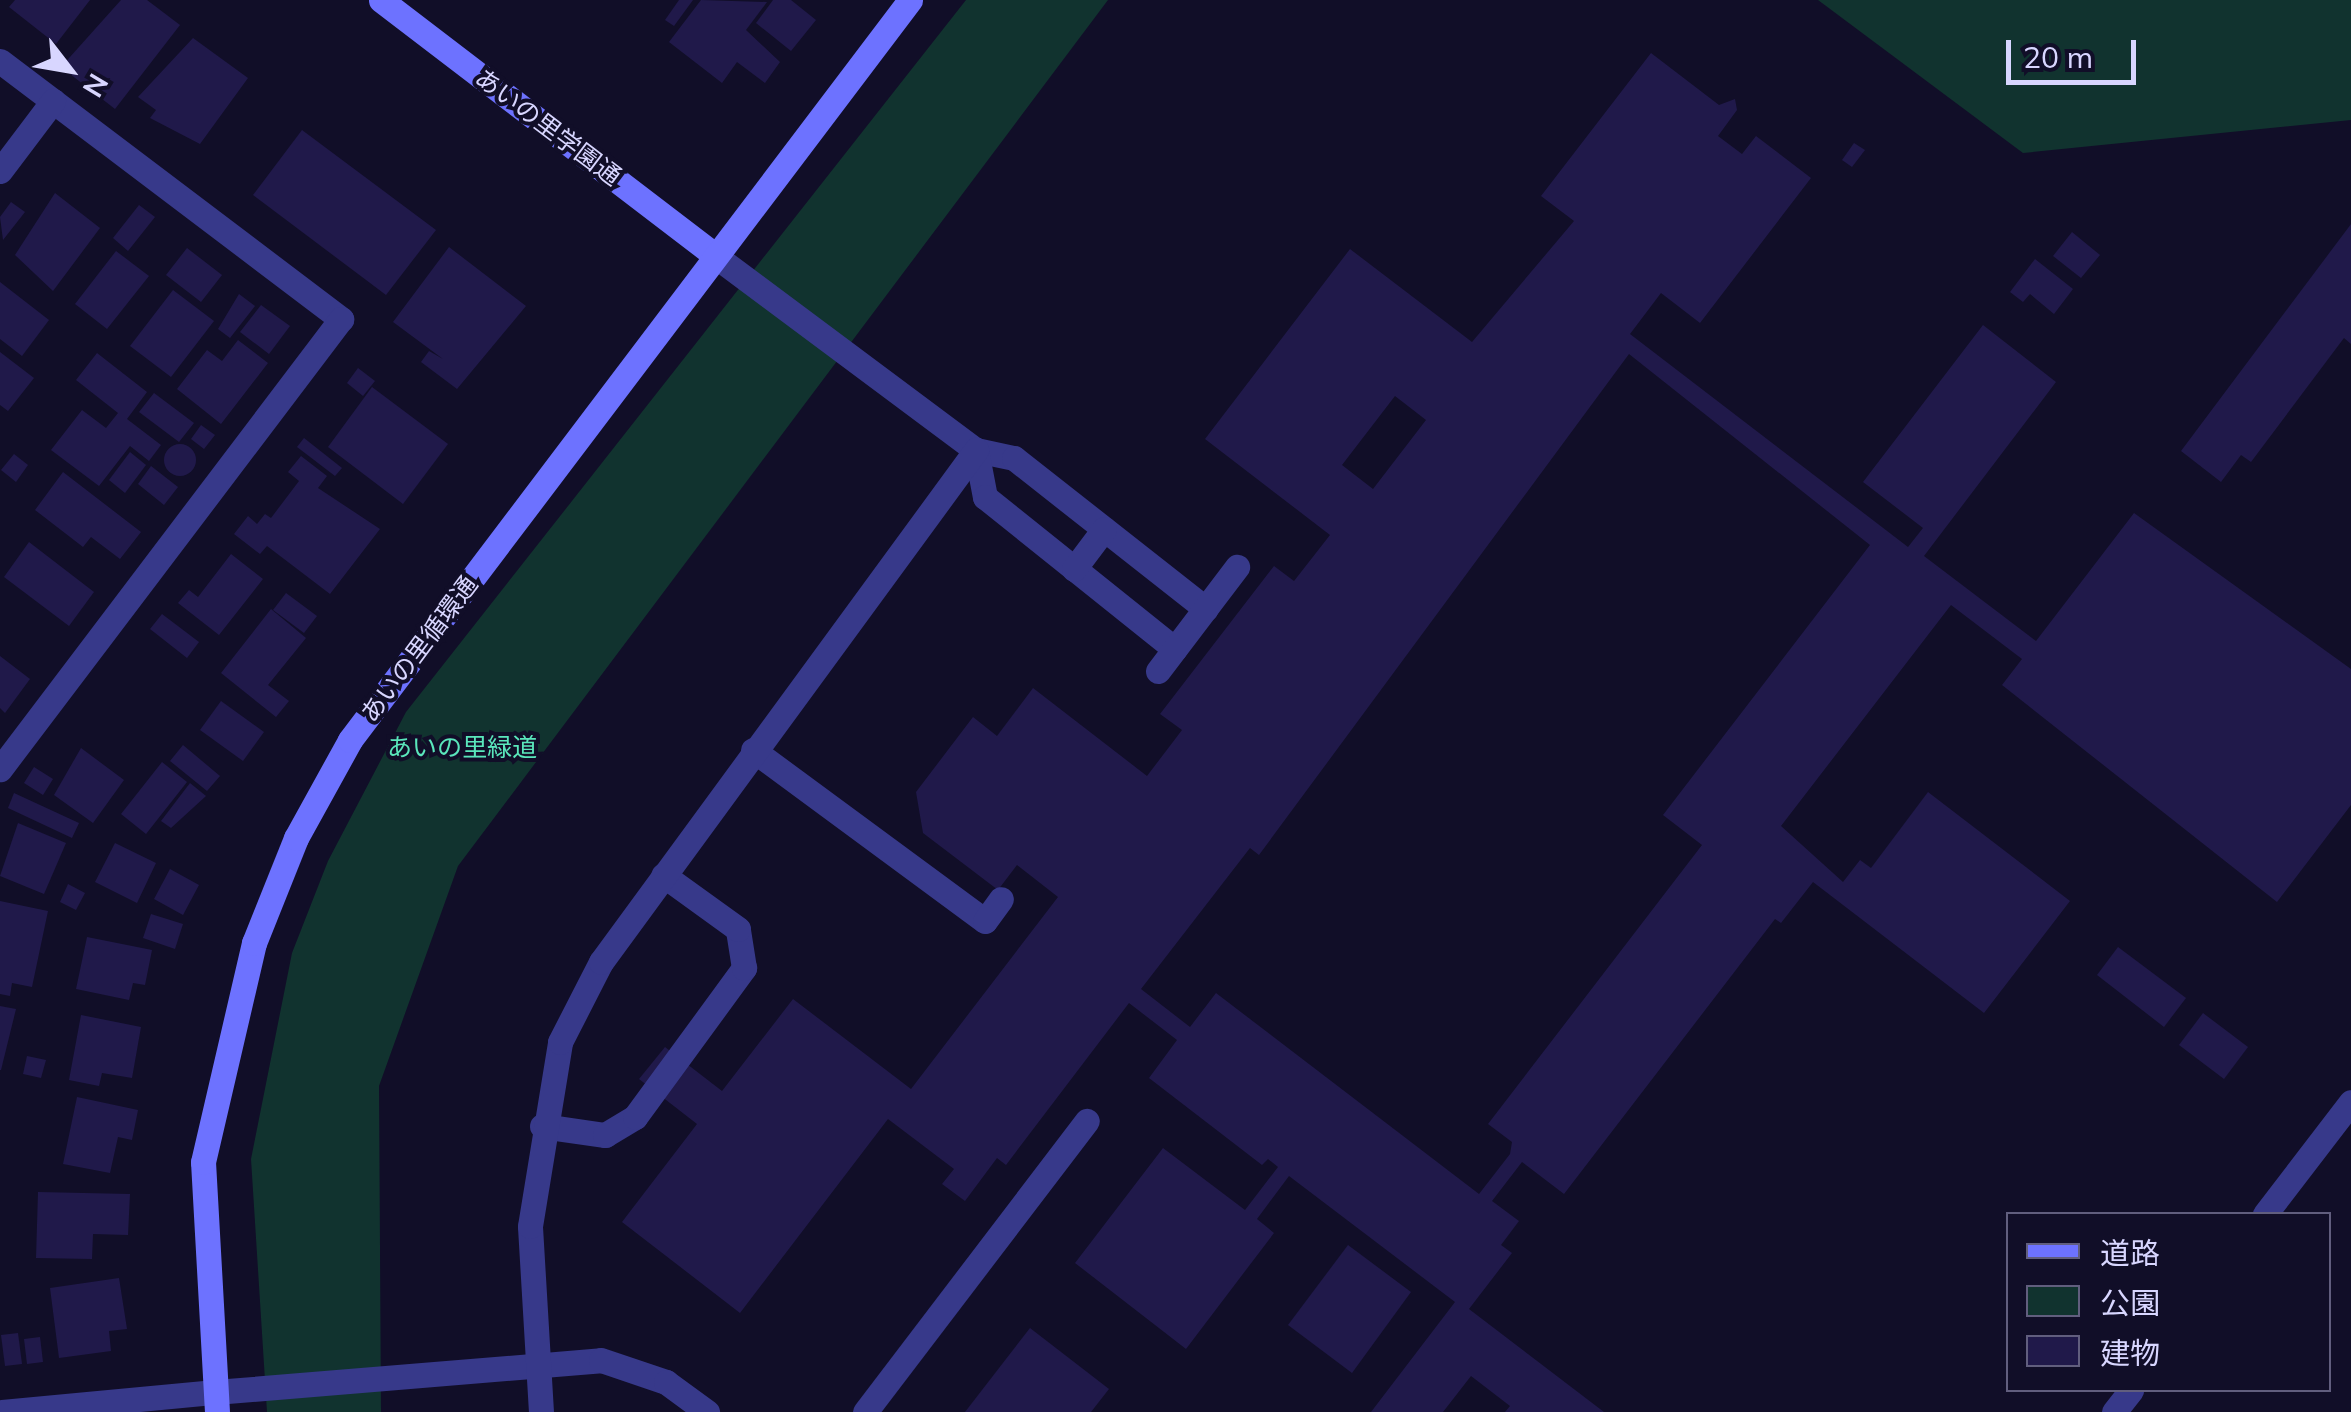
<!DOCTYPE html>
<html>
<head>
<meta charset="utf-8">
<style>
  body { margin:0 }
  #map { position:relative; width:2351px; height:1412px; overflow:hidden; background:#110e28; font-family:Mulish,"Noto Sans JP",sans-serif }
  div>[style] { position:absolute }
  .green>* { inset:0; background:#11332f }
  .building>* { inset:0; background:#20194a }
  .round { border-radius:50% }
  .lane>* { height:25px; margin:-12.5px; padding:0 12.5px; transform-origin:12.5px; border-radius:12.5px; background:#37398a }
  .street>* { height:25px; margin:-12.5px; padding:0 12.5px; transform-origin:12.5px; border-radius:12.5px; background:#37398a }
  .secondary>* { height:25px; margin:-12.5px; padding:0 12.5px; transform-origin:12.5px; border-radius:12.5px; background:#6d72ff }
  span { translate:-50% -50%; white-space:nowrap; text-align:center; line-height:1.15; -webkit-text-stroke:8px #110e28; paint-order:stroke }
  .street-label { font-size:25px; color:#d8d6ff }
  .park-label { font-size:25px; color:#5ae6bb }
  .legend { position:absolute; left:2006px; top:1212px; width:325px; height:180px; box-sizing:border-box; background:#110e28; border:2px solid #615e7e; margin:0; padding:12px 18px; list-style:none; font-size:30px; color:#d8d6ff }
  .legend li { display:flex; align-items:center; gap:20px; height:50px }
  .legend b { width:50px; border:2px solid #615e7e }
  .north { position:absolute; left:20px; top:20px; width:100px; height:100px; -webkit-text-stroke:8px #110e28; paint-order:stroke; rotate:121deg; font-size:28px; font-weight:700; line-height:40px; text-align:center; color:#d8d6ff }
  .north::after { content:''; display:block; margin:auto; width:35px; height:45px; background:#d8d6ff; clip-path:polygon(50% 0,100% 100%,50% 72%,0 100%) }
  .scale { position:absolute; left:2006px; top:40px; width:130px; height:45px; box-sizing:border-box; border:5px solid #d8d6ff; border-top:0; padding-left:12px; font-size:30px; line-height:35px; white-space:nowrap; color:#d8d6ff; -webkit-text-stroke:8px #110e28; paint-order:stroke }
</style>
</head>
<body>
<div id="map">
  <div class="green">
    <div style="clip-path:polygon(966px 0,1108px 0,458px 866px,379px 1086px,381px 1412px,267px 1412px,251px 1159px,292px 953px,328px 861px,406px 712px)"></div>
    <div style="clip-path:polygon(1818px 0,2351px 0,2351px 120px,2023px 153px)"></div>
  </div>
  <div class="building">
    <div style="clip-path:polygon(15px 0,90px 0,56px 44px,9px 7px)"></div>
    <div style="clip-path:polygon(121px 0,147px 0,180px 25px,115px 109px,61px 67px)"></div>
    <div style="clip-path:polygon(679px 0,693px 0,674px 26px,665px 20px)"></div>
    <div style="clip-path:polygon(701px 0,767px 2px,746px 30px,780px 62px,765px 83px,737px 62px,722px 83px,669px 42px)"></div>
    <div style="clip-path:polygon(773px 0,791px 0,816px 20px,791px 51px,756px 23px)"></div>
    <div style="clip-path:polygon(193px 38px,248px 78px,200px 144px,150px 118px,156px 110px,138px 97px)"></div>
    <div style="clip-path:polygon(evenodd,1651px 53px,1719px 105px,1735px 99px,1737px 110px,1718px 136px,1742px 154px,1756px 136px,1811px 178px,1700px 323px,1661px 293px,1630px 334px,1908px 547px,1923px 528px,1863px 482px,1983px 325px,2056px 382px,1924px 556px,2036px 641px,2134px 513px,2351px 669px,2351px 805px,2277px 902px,2002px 685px,2022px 659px,1951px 605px,1781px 826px,1843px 882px,1860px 860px,1871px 868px,1928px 792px,2070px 901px,1984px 1013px,1813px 882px,1781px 923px,1775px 919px,1564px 1194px,1522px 1162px,1492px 1201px,1519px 1221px,1501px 1245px,1512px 1253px,1469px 1309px,1604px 1412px,1505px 1412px,1510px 1406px,1471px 1376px,1443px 1412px,1371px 1412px,1455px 1302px,1289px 1176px,1257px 1219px,1274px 1233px,1186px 1349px,1075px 1263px,1163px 1148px,1245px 1210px,1278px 1167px,1268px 1159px,1262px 1165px,1149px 1078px,1177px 1040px,1129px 1003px,1006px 1165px,997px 1158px,965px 1201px,942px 1184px,954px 1169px,888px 1119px,740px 1313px,622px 1222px,697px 1124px,639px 1079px,665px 1047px,722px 1091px,793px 999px,911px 1089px,1058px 897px,1017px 865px,998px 890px,923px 833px,916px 792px,973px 717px,997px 736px,1033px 688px,1147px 776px,1182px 730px,1160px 714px,1274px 566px,1294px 581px,1330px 535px,1205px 439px,1350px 249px,1472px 342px,1574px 221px,1541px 196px,1651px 53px,1629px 354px,1870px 545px,1663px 815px,1702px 845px,1488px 1124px,1512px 1142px,1510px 1154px,1479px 1194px,1216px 993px,1190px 1027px,1141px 989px,1250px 848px,1259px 855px,1629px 354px,1651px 53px,1395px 396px,1426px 420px,1373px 489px,1342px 465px,1395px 396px)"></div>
    <div style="clip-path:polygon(302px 130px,436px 230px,386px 295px,253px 195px)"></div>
    <div style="clip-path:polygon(1854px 143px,1865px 150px,1852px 167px,1842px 160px)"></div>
    <div style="clip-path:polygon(55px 193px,100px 228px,53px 291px,15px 255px)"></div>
    <div style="clip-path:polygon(11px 202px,25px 212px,3px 240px,0 217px)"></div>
    <div style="clip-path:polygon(139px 205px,155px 217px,128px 251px,113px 238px)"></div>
    <div style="clip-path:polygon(2351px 224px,2351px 344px,2344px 338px,2251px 462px,2241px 455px,2221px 482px,2181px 451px)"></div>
    <div style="clip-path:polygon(2072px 232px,2100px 255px,2081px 278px,2053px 256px)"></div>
    <div style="clip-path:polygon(449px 247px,526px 306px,457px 389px,421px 362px,429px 351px,443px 359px,393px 322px)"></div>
    <div style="clip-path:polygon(187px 248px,222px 275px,201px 302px,166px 275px)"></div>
    <div style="clip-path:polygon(116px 251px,149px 276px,107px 329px,75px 304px)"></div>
    <div style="clip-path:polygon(2035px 259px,2073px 289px,2054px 314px,2030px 294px,2023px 302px,2010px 292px)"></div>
    <div style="clip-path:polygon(0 282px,49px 320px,22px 356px,0 339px)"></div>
    <div style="clip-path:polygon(173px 290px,214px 321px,171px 377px,130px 346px)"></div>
    <div style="clip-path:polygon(239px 294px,255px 306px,230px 338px,218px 329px)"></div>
    <div style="clip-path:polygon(261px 305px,290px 326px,269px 354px,240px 332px)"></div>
    <div style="clip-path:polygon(238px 340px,268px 363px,221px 424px,177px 389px,207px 350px,222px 361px)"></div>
    <div style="clip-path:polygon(0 352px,34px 378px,8px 411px,0 405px)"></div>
    <div style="clip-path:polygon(97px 353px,147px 392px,127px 419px,161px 445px,149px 461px,130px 446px,99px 486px,51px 450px,82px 410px,106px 428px,118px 413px,76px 380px)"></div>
    <div style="clip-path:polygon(358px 368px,375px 381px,363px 396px,347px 383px)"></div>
    <div style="clip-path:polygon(372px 387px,448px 444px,403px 504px,328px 447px)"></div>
    <div style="clip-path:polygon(154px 393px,194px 423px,179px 442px,139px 412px)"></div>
    <div style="clip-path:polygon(201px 425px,215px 435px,204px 449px,191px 439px)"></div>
    <div style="clip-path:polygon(304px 438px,342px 468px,335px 476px,297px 447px)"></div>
    <div class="round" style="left:164px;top:444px;width:32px;height:32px"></div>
    <div style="clip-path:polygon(130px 452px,146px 465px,125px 493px,109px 480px)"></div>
    <div style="clip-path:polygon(14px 454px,28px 465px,16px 482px,1px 470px)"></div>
    <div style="clip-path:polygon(301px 456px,327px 476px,318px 488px,380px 529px,330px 594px,267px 546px,260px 554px,234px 534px,248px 516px,257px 524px,265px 514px,271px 518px,299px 481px,288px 472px)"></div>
    <div style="clip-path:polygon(151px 466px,178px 487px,164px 505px,138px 484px)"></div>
    <div style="clip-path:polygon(63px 472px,141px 532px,120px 559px,91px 537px,83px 547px,35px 510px)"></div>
    <div style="clip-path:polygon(29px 542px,94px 592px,69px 626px,4px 577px)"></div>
    <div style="clip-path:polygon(231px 554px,263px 579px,219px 635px,178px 603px,189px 590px,198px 597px)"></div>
    <div style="clip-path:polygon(286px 593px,317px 616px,304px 633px,273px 610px)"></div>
    <div style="clip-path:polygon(271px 609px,306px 638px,268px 685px,289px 701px,276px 717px,221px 673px)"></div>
    <div style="clip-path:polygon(162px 614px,199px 642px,187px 658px,150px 629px)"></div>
    <div style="clip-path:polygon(0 656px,30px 679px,5px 713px,0 708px)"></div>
    <div style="clip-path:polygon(221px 701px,264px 732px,243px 761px,200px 730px)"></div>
    <div style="clip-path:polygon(183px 745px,220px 776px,207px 791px,170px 761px)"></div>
    <div style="clip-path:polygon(81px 748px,124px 780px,93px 823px,54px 795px)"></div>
    <div style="clip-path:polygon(162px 762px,187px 782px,146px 834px,121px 814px)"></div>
    <div style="clip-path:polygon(34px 767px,53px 779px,43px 795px,24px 783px)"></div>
    <div style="clip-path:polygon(190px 783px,206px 796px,171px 828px,161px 821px)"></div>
    <div style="clip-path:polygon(14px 793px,79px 823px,72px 838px,8px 808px)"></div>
    <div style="clip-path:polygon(18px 823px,66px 843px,44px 894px,0 876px)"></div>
    <div style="clip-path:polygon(115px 843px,156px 863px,137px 903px,95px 882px)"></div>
    <div style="clip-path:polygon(170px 869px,199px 885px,183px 915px,154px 899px)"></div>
    <div style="clip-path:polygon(68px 884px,85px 893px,76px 910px,60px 902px)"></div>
    <div style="clip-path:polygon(0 901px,48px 911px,32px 987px,12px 983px,10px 996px,0 994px)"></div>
    <div style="clip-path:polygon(151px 914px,183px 924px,175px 949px,143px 938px)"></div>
    <div style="clip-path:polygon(87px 937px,152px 950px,145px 985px,133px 983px,129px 1000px,76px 989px)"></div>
    <div style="clip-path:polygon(2118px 947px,2186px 998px,2164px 1027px,2097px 975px)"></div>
    <div style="clip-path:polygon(0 1006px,16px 1009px,1px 1070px,0 1070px)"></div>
    <div style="clip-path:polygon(2203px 1013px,2248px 1047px,2224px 1079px,2179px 1045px)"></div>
    <div style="clip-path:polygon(81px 1015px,141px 1027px,132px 1078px,102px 1073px,99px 1086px,69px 1080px)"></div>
    <div style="clip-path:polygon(27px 1056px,46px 1060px,41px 1078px,23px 1074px)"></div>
    <div style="clip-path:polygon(77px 1097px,138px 1110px,132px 1140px,118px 1137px,110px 1173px,63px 1164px)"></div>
    <div style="clip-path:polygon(38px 1192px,130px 1194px,128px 1235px,93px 1234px,92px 1259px,36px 1258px)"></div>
    <div style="clip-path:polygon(1348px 1245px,1411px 1292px,1352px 1373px,1288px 1325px)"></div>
    <div style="clip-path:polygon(119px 1278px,127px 1329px,109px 1331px,111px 1351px,59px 1358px,50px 1288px)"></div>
    <div style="clip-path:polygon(1030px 1328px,1109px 1389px,1091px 1412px,965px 1412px)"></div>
    <div style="clip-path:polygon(18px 1333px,22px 1364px,5px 1366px,1px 1335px)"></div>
    <div style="clip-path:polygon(40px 1337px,43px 1362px,27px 1364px,24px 1339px)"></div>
  </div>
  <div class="lane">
    <div style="left:714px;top:255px;width:327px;rotate:36.7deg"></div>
    <div style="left:976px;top:450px;width:39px;rotate:12deg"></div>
    <div style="left:1014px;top:458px;width:244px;rotate:38.2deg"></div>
    <div style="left:976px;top:450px;width:48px;rotate:79.2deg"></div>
    <div style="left:985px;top:497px;width:243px;rotate:38.7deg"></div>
    <div style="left:1074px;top:569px;width:50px;rotate:-53.1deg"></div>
    <div style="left:1158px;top:671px;width:131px;rotate:-52.8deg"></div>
    <div style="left:753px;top:750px;width:288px;rotate:36.4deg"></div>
    <div style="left:985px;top:921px;width:27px;rotate:-54deg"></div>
    <div style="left:542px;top:1126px;width:64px;rotate:8.1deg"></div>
    <div style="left:605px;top:1135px;width:35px;rotate:-31deg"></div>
    <div style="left:635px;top:1117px;width:185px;rotate:-53.8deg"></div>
    <div style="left:744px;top:968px;width:39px;rotate:-99deg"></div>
    <div style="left:738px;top:929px;width:92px;rotate:-144.2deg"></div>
    <div style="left:2265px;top:1214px;width:141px;rotate:-52.5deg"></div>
    <div style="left:215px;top:1392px;width:387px;rotate:-4.7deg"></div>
    <div style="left:601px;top:1360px;width:69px;rotate:18.7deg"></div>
    <div style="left:666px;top:1382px;width:51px;rotate:36.2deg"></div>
    <div style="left:541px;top:1412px;width:186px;rotate:-93.4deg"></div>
    <div style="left:530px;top:1226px;width:186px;rotate:-80.7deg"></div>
    <div style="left:560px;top:1042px;width:90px;rotate:-62.9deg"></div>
    <div style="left:601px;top:962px;width:635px;rotate:-53.78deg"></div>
    <div style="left:865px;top:1412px;width:366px;rotate:-52.7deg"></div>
    <div style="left:2114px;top:1412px;width:28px;rotate:-52deg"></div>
  </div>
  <div class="street">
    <div style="left:0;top:61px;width:428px;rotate:37.1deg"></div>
    <div style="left:341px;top:319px;width:565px;rotate:127.15deg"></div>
    <div style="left:0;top:171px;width:88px;rotate:-52.9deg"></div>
    <div style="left:2px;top:1412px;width:214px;rotate:-5.4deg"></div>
  </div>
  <div class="secondary">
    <div style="left:381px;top:0;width:419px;rotate:37.4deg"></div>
    <div style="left:217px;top:1412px;width:250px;rotate:-93.2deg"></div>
    <div style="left:203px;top:1162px;width:225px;rotate:-76.9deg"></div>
    <div style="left:254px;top:943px;width:113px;rotate:-68.2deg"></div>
    <div style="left:296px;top:838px;width:112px;rotate:-61.1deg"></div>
    <div style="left:350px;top:740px;width:928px;rotate:-52.88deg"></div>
  </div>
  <div class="street-label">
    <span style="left:548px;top:127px;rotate:37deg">あいの里学園通</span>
    <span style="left:419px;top:649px;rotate:-53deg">あいの里循環通</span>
  </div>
  <div class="park-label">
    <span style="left:462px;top:747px">あいの里緑道</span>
  </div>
  <ul class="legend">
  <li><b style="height:12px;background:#6d72ff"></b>道路</li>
  <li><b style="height:28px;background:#11332f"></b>公園</li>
  <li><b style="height:28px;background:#20194a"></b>建物</li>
  </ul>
  <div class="north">N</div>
  <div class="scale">20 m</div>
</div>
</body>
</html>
